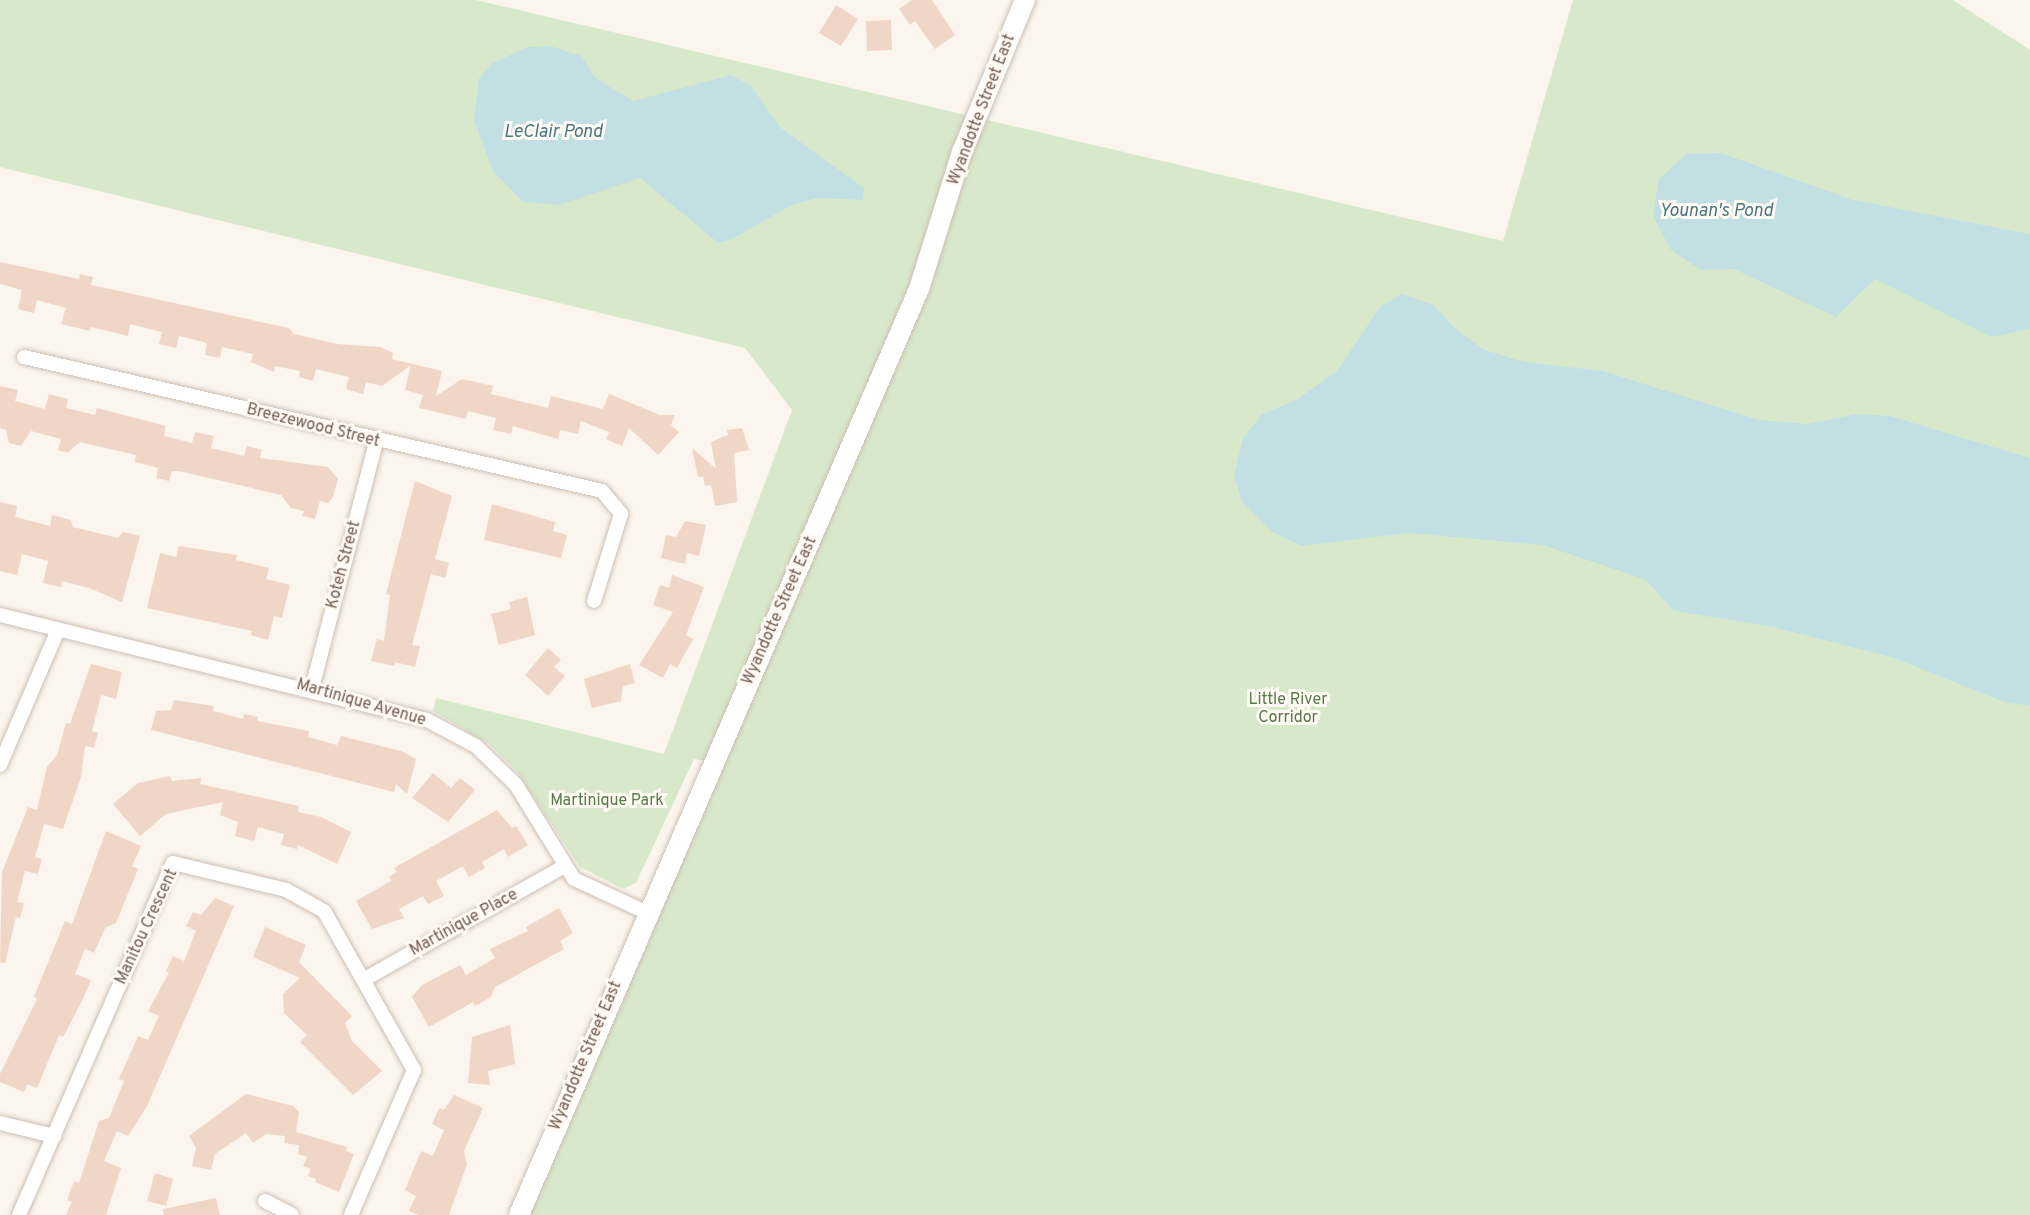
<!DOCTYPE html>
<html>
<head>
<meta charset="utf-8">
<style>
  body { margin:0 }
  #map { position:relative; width:2030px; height:1215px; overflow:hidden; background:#fbf5ed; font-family:Overpass,sans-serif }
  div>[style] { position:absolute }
  .green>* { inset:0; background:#d8e9cb }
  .water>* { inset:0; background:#c2e0e4 }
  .building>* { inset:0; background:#efd6c7 }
  .roads { filter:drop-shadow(0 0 2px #cdbeb3) drop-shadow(0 0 2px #cdbeb3) }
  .street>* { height:14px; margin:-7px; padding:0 7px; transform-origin:7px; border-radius:7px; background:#fff }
  .secondary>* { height:20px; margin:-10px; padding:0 10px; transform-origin:10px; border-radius:10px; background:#fff }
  span { translate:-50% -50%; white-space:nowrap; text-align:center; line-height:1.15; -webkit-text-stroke:6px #fef9f3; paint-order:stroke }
  .street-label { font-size:16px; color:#755d51 }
  .park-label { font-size:16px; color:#597a4a }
  .water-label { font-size:18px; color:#48777f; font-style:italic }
</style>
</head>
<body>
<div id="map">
  <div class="green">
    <div style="clip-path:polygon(0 0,476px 0,1503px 241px,1573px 0,1953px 0,2030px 50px,2030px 1215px,519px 1215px,713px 762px,694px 759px,636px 883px,623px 889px,580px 867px,517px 772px,489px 744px,433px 711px,436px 698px,664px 754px,792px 410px,745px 348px,0 167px)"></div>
  </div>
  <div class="water">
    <div style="clip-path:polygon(550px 46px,582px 56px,594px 77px,633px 101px,731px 75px,751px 86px,781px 128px,864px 188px,863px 200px,817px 198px,792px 205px,732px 239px,718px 243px,640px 178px,559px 205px,523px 202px,493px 171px,474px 120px,479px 78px,494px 62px,529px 47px)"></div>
    <div style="clip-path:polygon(1721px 153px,1853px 200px,2030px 234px,2030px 329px,1991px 337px,1875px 279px,1836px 317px,1734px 269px,1701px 270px,1671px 250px,1653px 216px,1659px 179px,1686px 154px)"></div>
    <div style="clip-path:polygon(1402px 294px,1433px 305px,1457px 330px,1485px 350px,1524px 362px,1603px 371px,1759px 420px,1808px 424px,1856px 414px,1890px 416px,2030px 458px,2030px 706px,2004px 702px,1891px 657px,1773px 627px,1674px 611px,1646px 580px,1543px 545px,1408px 533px,1302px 546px,1272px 532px,1242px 502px,1234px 475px,1243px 438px,1262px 414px,1296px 400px,1337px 371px,1380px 307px)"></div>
  </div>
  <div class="building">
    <div style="clip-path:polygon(912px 0,932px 0,955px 35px,935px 49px,915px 21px,910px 25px,899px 9px)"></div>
    <div style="clip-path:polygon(836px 5px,858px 19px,841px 46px,819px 33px)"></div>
    <div style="clip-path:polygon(891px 20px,892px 50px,867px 51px,866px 21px)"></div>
    <div style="clip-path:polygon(0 262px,79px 279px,80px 274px,93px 277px,91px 285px,289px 328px,294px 334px,337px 344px,380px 347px,393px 353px,392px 359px,442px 371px,436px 396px,462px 379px,493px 386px,491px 394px,548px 408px,551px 396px,603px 409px,609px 394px,660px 415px,675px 415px,671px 425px,679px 432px,658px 455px,629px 428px,622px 446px,606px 439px,609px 432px,581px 421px,578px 434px,560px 430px,558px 439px,513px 426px,511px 434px,493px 430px,496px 418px,468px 411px,466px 419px,419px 408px,423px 395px,405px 390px,411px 365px,382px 386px,366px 382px,363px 394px,346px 389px,349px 377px,316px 369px,313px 381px,299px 377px,300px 371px,275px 366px,274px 372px,251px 362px,253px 354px,222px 347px,220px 358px,205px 355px,207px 343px,179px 336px,176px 348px,159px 344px,162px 332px,130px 324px,128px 336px,91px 327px,90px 331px,61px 324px,66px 308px,37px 300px,34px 313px,18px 309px,22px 290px,0 284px)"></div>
    <div style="clip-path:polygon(0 386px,18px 390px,15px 401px,45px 409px,49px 394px,68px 399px,66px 408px,95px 415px,97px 408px,166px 426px,164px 436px,192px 443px,195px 432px,214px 436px,211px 448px,244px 456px,247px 446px,262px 450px,260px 458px,328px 467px,338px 479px,333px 497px,328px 503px,320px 501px,315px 519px,302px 516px,304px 511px,291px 508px,281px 495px,179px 471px,172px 471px,169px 481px,156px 478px,158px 468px,135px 462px,136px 455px,80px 442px,67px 453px,58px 450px,61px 439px,31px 431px,21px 446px,9px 443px,6px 430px,0 428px)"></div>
    <div style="clip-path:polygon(742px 428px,749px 450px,734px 453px,737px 502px,715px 506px,711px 485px,705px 486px,703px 476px,698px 477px,692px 448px,716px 469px,711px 442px,728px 435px,727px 430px)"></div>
    <div style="clip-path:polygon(415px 481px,452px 496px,435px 559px,449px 563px,445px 578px,431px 574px,412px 645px,420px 646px,415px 667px,395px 662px,394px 666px,371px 661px,377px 639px,384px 641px,390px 595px,386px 594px)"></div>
    <div style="clip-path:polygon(0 502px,17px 506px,15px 517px,50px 526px,52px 515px,71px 520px,73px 527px,118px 538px,123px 532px,140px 536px,122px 602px,89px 588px,62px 581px,61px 587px,43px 583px,48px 561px,22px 554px,17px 575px,0 571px)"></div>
    <div style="clip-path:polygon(492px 504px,555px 522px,553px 531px,567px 535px,561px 558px,484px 540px)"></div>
    <div style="clip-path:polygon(685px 521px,706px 525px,699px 556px,687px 553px,685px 564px,661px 558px,666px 535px,676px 537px)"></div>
    <div style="clip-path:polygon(179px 546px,237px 555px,236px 560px,269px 568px,266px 579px,290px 585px,282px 618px,274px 616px,268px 640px,251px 635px,252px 631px,147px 608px,160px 553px,176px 557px)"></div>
    <div style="clip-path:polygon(672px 575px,704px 587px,686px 635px,693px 639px,677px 668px,670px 664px,663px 678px,639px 665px,673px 612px,653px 605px,660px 585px,669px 588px)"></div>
    <div style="clip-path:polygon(527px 597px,535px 635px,499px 645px,491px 614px,511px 609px,509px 602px)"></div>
    <div style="clip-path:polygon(548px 648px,561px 660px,554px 667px,565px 676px,548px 696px,525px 675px)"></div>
    <div style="clip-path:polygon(91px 664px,122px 672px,116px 699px,101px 695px,92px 731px,98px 733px,94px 748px,85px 746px,81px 777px,63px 829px,44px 824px,35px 857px,42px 859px,38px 874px,25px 871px,17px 902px,24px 903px,20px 918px,16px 917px,5px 963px,0 962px,2px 872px,28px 807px,37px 810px,47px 767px,57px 755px,66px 723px,70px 724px)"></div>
    <div style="clip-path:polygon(630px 664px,635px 683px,623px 686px,621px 701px,592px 708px,584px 679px)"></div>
    <div style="clip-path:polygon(174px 700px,214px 706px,213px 711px,243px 719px,244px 714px,258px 717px,257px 721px,309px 731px,308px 737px,337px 745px,341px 736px,401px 751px,416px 759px,407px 794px,396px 784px,394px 792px,151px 730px,156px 711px,171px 710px)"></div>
    <div style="clip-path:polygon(433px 773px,451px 788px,460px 778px,475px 790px,448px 822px,412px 798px)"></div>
    <div style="clip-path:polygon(170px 776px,172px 781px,201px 778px,200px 784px,299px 806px,298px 812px,321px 817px,351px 832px,337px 864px,298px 845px,297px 849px,281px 845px,284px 834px,258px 827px,254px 841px,235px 836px,238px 822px,220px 815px,223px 802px,166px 814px,140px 836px,113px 804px,138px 783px)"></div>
    <div style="clip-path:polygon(497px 810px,512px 828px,516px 826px,528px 845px,508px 857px,504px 849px,482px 862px,485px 868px,469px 877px,463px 866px,436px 881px,444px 896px,428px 904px,423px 896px,399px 909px,404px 918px,372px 929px,356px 901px,391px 881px,389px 877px,397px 872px,394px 868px)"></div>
    <div style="clip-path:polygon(106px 831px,141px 846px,132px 866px,138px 869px,116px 923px,105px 928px,94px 953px,85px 949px,75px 974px,91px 980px,82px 1001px,63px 1037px,59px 1035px,37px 1088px,27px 1084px,24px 1092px,0 1082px,0 1074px,37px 999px,34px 997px,65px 921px,72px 924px)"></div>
    <div style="clip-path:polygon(215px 898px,234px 906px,147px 1106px,128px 1136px,117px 1131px,104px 1161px,121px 1168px,106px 1215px,66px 1215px,72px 1202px,67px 1200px,74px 1181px,79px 1183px,99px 1121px,109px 1118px,124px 1081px,119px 1079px,138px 1036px,148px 1040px,159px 1016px,148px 1011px,169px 973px,166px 971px,173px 956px,184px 961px,196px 931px,186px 926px,193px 912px,201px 915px)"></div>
    <div style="clip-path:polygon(559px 908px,573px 933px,560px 941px,564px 949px,495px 987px,491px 997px,475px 1006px,473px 1002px,429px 1027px,412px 997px,422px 985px,460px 965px,466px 975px,495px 958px,490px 949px,528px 931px,526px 927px)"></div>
    <div style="clip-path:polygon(265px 927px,306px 945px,299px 962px,352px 1016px,345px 1023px,352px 1041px,382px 1071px,353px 1095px,300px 1042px,307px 1035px,284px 1013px,283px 994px,300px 978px,253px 957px)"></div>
    <div style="clip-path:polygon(510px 1025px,515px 1064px,488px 1071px,490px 1085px,468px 1083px,472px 1037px)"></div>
    <div style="clip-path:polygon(246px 1094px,293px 1106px,299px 1112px,296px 1132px,347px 1147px,346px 1151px,354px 1154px,339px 1192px,315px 1182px,316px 1179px,308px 1176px,311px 1169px,303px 1166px,307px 1157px,298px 1154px,299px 1145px,284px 1143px,285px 1136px,266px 1134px,253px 1143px,246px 1133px,215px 1154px,211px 1170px,192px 1166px,196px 1148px,189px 1136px)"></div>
    <div style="clip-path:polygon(454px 1095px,483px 1108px,464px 1151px,467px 1164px,449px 1215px,419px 1215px,409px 1211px,416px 1196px,405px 1190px,421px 1151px,433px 1156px,444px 1130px,432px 1124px,439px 1108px,444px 1110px)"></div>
    <div style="clip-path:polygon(155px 1173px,173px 1179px,166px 1206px,147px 1201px)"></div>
    <div style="clip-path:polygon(216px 1198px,220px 1215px,164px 1215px,163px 1209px)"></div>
  </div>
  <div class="roads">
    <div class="street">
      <div style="left:24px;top:357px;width:593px;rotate:13.05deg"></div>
      <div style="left:602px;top:491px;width:30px;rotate:50deg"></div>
      <div style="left:621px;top:514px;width:91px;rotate:107.2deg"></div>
      <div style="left:0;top:615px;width:440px;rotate:13.8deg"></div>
      <div style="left:427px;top:720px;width:55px;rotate:28deg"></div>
      <div style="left:476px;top:746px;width:56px;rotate:44.3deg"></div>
      <div style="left:516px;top:785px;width:110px;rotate:58.3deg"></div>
      <div style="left:574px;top:879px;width:81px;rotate:24.7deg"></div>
      <div style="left:312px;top:688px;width:254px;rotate:-75.4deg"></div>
      <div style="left:0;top:765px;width:147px;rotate:-66.8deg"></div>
      <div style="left:365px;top:979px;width:227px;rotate:-29.5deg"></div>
      <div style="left:0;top:1123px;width:56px;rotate:13.5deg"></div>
      <div style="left:265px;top:1201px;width:30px;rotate:27deg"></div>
      <div style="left:19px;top:1215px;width:384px;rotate:-66.4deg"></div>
      <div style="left:173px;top:863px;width:116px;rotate:13.4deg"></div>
      <div style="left:286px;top:890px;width:43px;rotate:28.9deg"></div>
      <div style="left:324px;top:911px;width:183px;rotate:60.5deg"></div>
      <div style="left:414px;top:1070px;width:158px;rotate:113.5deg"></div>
    </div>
    <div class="secondary">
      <div style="left:519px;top:1215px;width:1009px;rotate:-66.64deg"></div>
      <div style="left:919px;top:289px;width:144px;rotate:-72.6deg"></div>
      <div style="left:962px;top:152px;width:165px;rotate:-67.5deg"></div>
    </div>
  </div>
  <div class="street-label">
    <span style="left:982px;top:110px;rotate:-69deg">Wyandotte Street East</span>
    <span style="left:313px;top:426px;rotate:14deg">Breezewood Street</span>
    <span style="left:344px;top:565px;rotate:-75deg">Koteh Street</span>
    <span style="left:780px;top:611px;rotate:-66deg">Wyandotte Street East</span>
    <span style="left:361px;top:703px;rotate:16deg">Martinique Avenue</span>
    <span style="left:464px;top:923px;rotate:-29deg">Martinique Place</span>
    <span style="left:147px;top:927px;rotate:-65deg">Manitou Crescent</span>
    <span style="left:586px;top:1056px;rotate:-67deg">Wyandotte Street East</span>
  </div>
  <div class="park-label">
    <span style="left:1288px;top:709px">Little River<br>Corridor</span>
    <span style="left:607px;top:801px">Martinique Park</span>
  </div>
  <div class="water-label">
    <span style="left:553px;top:133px">LeClair Pond</span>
    <span style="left:1716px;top:212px">Younan's Pond</span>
  </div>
</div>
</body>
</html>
